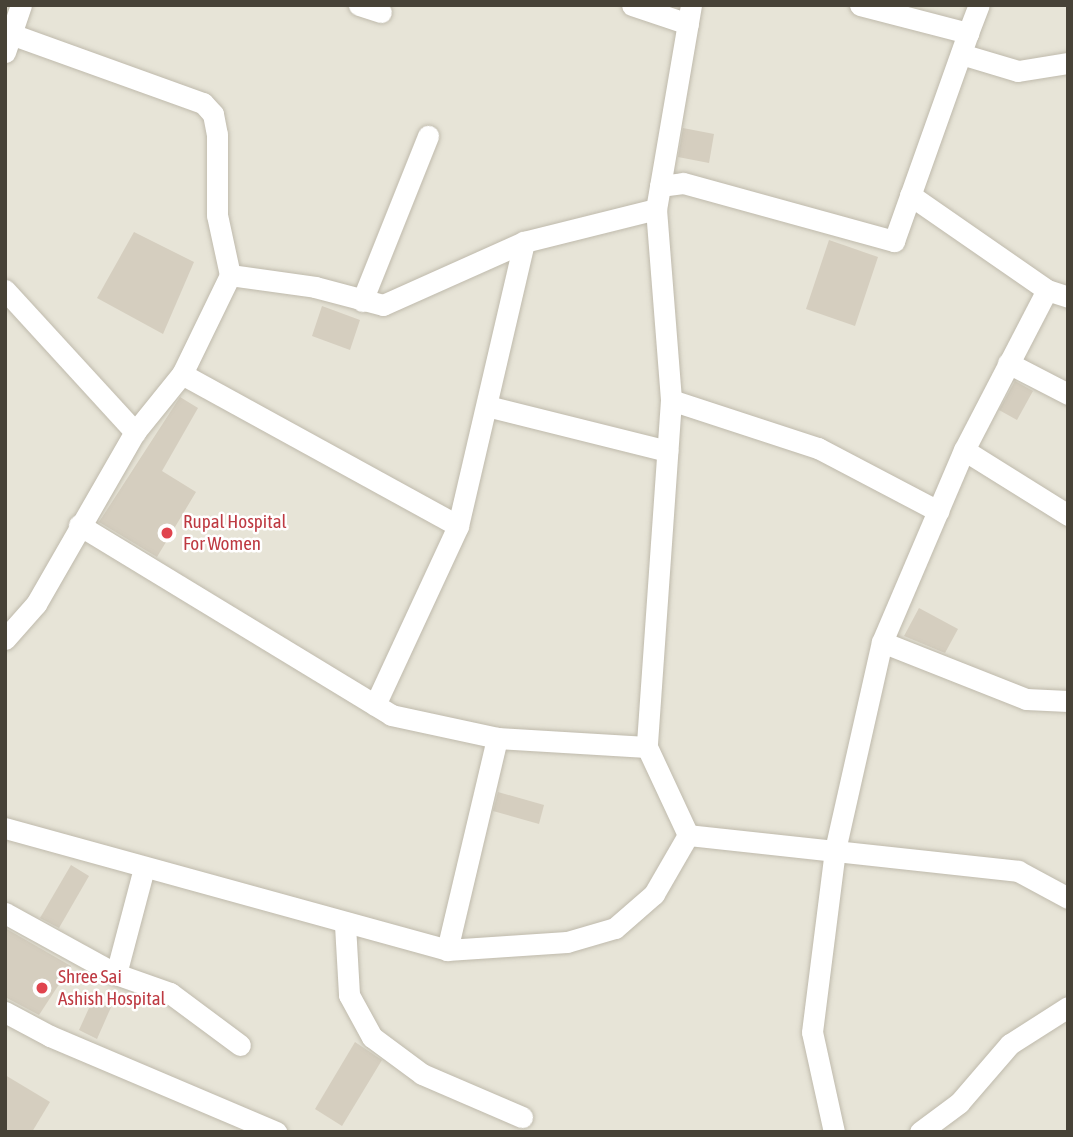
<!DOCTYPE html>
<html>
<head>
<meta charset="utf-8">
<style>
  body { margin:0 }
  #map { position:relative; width:1073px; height:1137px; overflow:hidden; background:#f4f1e9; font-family:"Asap Condensed",sans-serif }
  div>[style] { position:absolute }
  .residential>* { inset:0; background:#e7e4d7 }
  .building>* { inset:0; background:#d5cebf }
  .roads { filter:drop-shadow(0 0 2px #bfbaac) drop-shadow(0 0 2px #bfbaac) }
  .minor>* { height:21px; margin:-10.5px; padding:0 10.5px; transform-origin:10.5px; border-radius:10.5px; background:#fff }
  .dots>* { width:19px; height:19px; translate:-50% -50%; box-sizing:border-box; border:4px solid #fff; border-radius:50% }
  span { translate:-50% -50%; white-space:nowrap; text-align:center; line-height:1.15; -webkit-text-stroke:5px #fff; paint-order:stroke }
  .health-label { font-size:19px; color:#be3a42 }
  .left { translate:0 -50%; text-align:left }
  .frame { position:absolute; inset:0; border:7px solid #474237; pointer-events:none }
</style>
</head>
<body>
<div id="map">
  <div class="residential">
    <div style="clip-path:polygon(5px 5px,1068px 5px,1068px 1132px,5px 1132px)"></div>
  </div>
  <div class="building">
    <div style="clip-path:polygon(683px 128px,714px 134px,709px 163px,678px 157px)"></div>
    <div style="clip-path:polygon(134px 232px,194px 262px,163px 334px,97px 298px)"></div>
    <div style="clip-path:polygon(829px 240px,878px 257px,855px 326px,806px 309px)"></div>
    <div style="clip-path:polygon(322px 306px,360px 320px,350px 350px,312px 336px)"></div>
    <div style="clip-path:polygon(1015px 381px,1033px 391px,1017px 420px,999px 410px)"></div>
    <div style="clip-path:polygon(180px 397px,198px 408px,162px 471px,196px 492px,157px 557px,99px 522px)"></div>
    <div style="clip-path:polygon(919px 608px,958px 629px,945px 653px,904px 636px)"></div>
    <div style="clip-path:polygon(498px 792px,544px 805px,539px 824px,493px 811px)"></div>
    <div style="clip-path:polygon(71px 865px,89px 876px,59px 928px,40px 918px)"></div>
    <div style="clip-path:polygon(5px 928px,71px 966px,39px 1015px,5px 997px)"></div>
    <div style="clip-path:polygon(94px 997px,112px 1005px,97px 1039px,79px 1030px)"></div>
    <div style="clip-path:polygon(355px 1042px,382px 1060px,342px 1126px,315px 1109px)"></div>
    <div style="clip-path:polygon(5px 1075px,50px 1102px,32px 1132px,5px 1132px)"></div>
  </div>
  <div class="roads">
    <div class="minor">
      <div style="left:359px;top:5px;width:23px;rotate:18deg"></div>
      <div style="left:632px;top:5px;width:59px;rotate:18.7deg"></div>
      <div style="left:691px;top:5px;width:207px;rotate:99.7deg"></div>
      <div style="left:656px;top:209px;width:192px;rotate:85.5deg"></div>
      <div style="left:671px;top:400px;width:348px;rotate:94deg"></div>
      <div style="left:647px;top:747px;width:97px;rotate:65deg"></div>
      <div style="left:688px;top:835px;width:332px;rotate:6.2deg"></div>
      <div style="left:1018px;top:871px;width:57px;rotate:28.4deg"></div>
      <div style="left:860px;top:5px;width:112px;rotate:14.5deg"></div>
      <div style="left:968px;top:33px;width:30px;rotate:-69deg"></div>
      <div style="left:11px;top:34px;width:204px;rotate:19.8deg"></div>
      <div style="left:203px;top:103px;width:15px;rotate:48deg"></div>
      <div style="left:213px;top:114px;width:20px;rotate:79deg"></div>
      <div style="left:217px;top:134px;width:81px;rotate:90deg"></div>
      <div style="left:217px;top:215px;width:61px;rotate:77.8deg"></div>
      <div style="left:5px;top:52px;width:50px;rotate:-71.2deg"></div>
      <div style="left:961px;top:54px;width:59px;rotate:16.6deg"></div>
      <div style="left:1018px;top:71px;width:51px;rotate:-9.1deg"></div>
      <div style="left:660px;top:186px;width:23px;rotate:-7deg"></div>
      <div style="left:683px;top:183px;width:219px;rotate:15.4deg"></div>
      <div style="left:894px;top:241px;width:221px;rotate:-70.4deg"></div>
      <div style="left:910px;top:195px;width:167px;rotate:34.7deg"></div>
      <div style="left:1047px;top:290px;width:22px;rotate:18deg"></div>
      <div style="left:5px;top:290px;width:193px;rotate:47.5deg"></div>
      <div style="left:362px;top:301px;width:178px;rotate:-68.2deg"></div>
      <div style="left:1008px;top:363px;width:68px;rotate:27.3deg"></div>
      <div style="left:182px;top:374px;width:315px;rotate:28.8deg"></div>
      <div style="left:671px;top:400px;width:155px;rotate:18.1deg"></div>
      <div style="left:818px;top:448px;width:136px;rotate:27.7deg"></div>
      <div style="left:487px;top:406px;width:186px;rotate:14deg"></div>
      <div style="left:964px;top:450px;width:123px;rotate:32deg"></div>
      <div style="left:79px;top:525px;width:365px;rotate:31.3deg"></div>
      <div style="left:391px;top:715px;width:108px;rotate:12.2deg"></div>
      <div style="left:497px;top:738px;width:150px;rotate:3.4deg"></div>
      <div style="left:5px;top:639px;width:47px;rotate:-48.5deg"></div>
      <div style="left:36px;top:604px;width:198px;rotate:-60.1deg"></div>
      <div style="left:135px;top:432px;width:75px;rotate:-51deg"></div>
      <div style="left:182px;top:374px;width:110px;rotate:-64.1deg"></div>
      <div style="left:230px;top:275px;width:86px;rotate:8deg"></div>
      <div style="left:315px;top:287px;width:70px;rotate:14.8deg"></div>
      <div style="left:383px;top:305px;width:154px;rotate:-24.1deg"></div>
      <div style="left:524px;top:242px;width:136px;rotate:-14deg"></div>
      <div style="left:882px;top:642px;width:155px;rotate:21.6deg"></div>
      <div style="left:1026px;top:699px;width:42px;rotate:2.7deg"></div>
      <div style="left:375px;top:705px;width:197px;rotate:-65.1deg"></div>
      <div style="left:458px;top:526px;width:292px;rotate:-76.9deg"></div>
      <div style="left:5px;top:828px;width:459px;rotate:15.4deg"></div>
      <div style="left:447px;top:950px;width:120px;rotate:-3.8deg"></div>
      <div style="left:567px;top:942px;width:50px;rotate:-16.3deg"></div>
      <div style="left:615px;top:928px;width:52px;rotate:-41.1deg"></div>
      <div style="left:654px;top:894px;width:68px;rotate:-60deg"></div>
      <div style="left:5px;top:913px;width:127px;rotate:28.8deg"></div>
      <div style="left:116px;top:974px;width:57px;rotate:19.4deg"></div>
      <div style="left:170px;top:993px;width:87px;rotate:36.6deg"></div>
      <div style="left:345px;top:925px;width:70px;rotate:86.7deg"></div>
      <div style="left:349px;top:995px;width:48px;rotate:61.3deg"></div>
      <div style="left:372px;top:1037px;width:62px;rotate:36.5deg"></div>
      <div style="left:422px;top:1074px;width:109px;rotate:23.3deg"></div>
      <div style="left:447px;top:950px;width:218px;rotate:-76.7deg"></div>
      <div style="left:116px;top:974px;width:110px;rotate:-75.2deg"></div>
      <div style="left:5px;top:1012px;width:51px;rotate:28.1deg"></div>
      <div style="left:50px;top:1036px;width:246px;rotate:23deg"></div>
      <div style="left:834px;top:1132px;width:102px;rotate:-102.4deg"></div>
      <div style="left:812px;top:1032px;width:183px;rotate:-82.8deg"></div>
      <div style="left:835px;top:850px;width:213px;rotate:-77.3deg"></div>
      <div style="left:882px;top:642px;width:209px;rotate:-66.9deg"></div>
      <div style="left:964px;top:450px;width:180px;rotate:-62.6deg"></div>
      <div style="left:920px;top:1132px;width:49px;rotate:-36.6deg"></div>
      <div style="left:959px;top:1103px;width:78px;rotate:-49.2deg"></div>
      <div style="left:1010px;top:1044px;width:69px;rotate:-32.5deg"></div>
    </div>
  </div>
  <div class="dots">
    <div style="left:167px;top:533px;background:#e0444e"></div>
    <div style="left:42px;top:988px;background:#e0444e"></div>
  </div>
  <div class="health-label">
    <span class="left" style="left:183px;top:533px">Rupal Hospital<br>For Women</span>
    <span class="left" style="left:58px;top:988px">Shree Sai<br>Ashish Hospital</span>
  </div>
  <div class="frame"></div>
</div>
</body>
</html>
